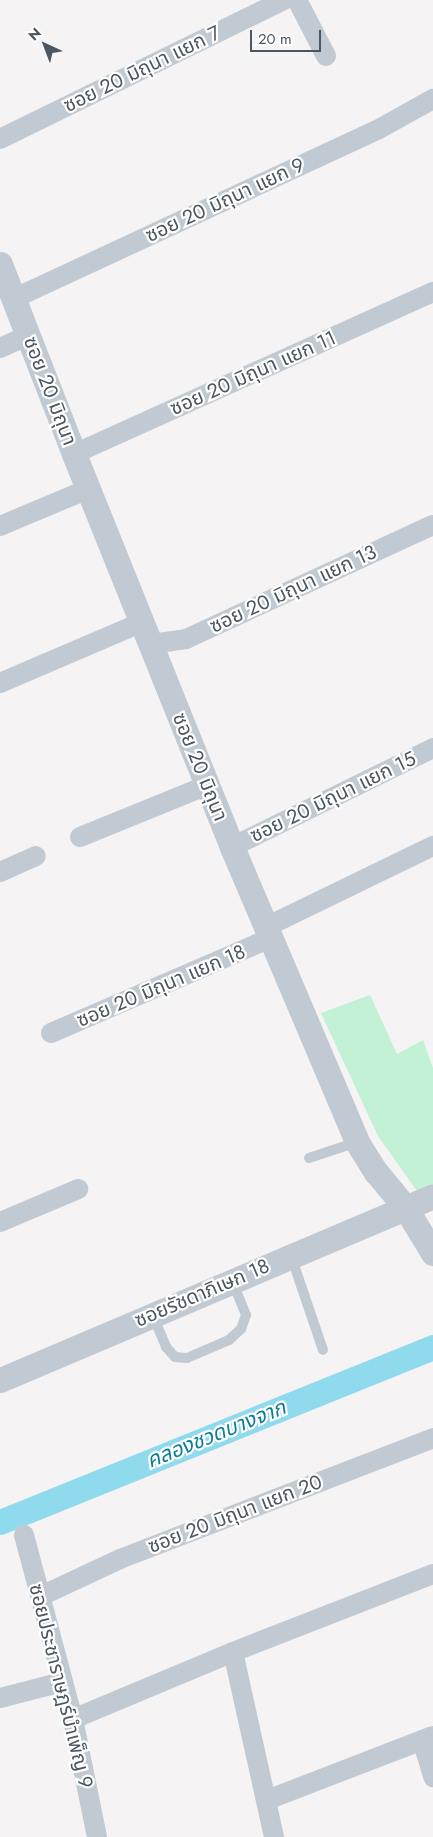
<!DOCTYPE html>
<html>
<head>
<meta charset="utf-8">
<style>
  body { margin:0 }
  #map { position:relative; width:433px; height:1837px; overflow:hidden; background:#f5f3f3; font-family:Jost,"Noto Sans Thai",sans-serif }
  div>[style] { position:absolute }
  .green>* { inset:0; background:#c3f1d5 }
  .canal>* { height:25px; margin:-12.5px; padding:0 12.5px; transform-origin:12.5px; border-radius:12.5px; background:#90daee }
  .service>* { height:10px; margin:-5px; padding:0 5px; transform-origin:5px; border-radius:5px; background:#c1cad2 }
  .minor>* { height:20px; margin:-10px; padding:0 10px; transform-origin:10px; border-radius:10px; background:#c1cad2 }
  .tertiary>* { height:25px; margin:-12.5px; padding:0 12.5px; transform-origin:12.5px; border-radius:12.5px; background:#c1cad2 }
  span { translate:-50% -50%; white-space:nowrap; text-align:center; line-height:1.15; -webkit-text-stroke:4.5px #fff; paint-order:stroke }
  .street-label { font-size:20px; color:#4a5661 }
  .water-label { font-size:21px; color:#0c7c9b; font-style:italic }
  .north { position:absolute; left:20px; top:20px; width:50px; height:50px; -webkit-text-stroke:4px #fff; paint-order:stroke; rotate:317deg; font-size:14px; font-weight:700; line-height:20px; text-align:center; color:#4a5661 }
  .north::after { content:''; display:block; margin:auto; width:18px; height:22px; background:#4a5661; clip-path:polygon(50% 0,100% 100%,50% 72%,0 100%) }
  .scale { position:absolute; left:250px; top:30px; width:71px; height:22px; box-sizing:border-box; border:2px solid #4a5661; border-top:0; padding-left:6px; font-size:15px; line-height:18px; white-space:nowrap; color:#4a5661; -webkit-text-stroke:4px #fff; paint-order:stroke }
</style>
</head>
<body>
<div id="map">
  <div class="green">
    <div style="clip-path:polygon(370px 995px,397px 1054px,423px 1040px,433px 1068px,433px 1184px,417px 1191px,378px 1136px,321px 1013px)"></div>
  </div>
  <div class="canal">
    <div style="left:0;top:1522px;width:467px;rotate:-22deg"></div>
  </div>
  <div class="service">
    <div style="left:309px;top:1158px;width:51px;rotate:-18.4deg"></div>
    <div style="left:291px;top:1256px;width:99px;rotate:71.2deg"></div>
    <div style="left:153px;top:1316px;width:34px;rotate:67deg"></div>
    <div style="left:166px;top:1347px;width:13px;rotate:48deg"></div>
    <div style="left:175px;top:1357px;width:12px;rotate:5deg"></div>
    <div style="left:187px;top:1358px;width:46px;rotate:-23.2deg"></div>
    <div style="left:229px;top:1340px;width:16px;rotate:-43deg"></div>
    <div style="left:241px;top:1329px;width:15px;rotate:-70deg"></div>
    <div style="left:246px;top:1315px;width:38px;rotate:-112deg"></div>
  </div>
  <div class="minor">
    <div style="left:297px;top:0;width:63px;rotate:62.6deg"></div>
    <div style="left:0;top:139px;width:316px;rotate:-26.1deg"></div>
    <div style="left:15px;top:298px;width:401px;rotate:-24.9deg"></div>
    <div style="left:379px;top:129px;width:62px;rotate:-29.1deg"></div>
    <div style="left:0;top:348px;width:32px;rotate:-24deg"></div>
    <div style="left:74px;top:454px;width:394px;rotate:-24.3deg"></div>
    <div style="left:0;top:526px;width:95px;rotate:-22.8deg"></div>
    <div style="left:151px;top:644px;width:35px;rotate:-8deg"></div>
    <div style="left:186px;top:639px;width:272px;rotate:-24.8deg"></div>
    <div style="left:0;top:683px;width:155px;rotate:-23.2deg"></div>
    <div style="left:80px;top:837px;width:138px;rotate:-22.1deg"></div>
    <div style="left:232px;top:847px;width:224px;rotate:-26.2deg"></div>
    <div style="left:0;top:872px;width:39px;rotate:-24deg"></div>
    <div style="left:266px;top:927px;width:186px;rotate:-25.9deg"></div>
    <div style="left:51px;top:1033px;width:240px;rotate:-23.4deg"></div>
    <div style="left:0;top:1222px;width:85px;rotate:-22.9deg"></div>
    <div style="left:24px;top:1535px;width:190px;rotate:75.1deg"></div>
    <div style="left:73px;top:1719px;width:120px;rotate:78.5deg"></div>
    <div style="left:41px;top:1596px;width:87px;rotate:-25.1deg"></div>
    <div style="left:120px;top:1559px;width:336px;rotate:-21.1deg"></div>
    <div style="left:233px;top:1652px;width:189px;rotate:77.5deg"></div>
    <div style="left:0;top:1698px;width:64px;rotate:-14.5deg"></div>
    <div style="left:73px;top:1719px;width:173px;rotate:-22.7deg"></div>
    <div style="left:233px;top:1652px;width:215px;rotate:-21.3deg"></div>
    <div style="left:422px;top:1740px;width:39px;rotate:73deg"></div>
    <div style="left:267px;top:1800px;width:178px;rotate:-21.1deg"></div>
  </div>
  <div class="tertiary">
    <div style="left:0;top:264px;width:204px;rotate:68.7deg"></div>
    <div style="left:74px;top:454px;width:424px;rotate:68.1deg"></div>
    <div style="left:232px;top:847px;width:320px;rotate:67deg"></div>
    <div style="left:357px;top:1142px;width:36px;rotate:58deg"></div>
    <div style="left:376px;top:1172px;width:45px;rotate:50.4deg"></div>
    <div style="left:405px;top:1207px;width:54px;rotate:58.7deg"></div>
    <div style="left:0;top:1380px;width:470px;rotate:-23deg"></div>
  </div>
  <div class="street-label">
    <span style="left:142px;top:69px;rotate:-26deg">ซอย 20 มิถุนา แยก 7</span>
    <span style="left:225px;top:200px;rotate:-25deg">ซอย 20 มิถุนา แยก 9</span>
    <span style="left:253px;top:373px;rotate:-24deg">ซอย 20 มิถุนา แยก 11</span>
    <span style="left:50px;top:391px;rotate:69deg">ซอย 20 มิถุนา</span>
    <span style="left:293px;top:589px;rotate:-25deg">ซอย 20 มิถุนา แยก 13</span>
    <span style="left:200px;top:767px;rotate:68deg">ซอย 20 มิถุนา</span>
    <span style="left:333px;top:797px;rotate:-26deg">ซอย 20 มิถุนา แยก 15</span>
    <span style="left:161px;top:986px;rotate:-23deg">ซอย 20 มิถุนา แยก 18</span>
    <span style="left:202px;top:1293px;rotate:-23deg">ซอยรัชดาภิเษก 18</span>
    <span style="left:235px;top:1514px;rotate:-21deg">ซอย 20 มิถุนา แยก 20</span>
    <span style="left:61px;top:1686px;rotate:76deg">ซอยประชาราษฎร์บำเพ็ญ 9</span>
  </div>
  <div class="water-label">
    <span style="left:216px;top:1434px;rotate:-22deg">คลองชวดบางจาก</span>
  </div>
  <div class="north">N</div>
  <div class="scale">20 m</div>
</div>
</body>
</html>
